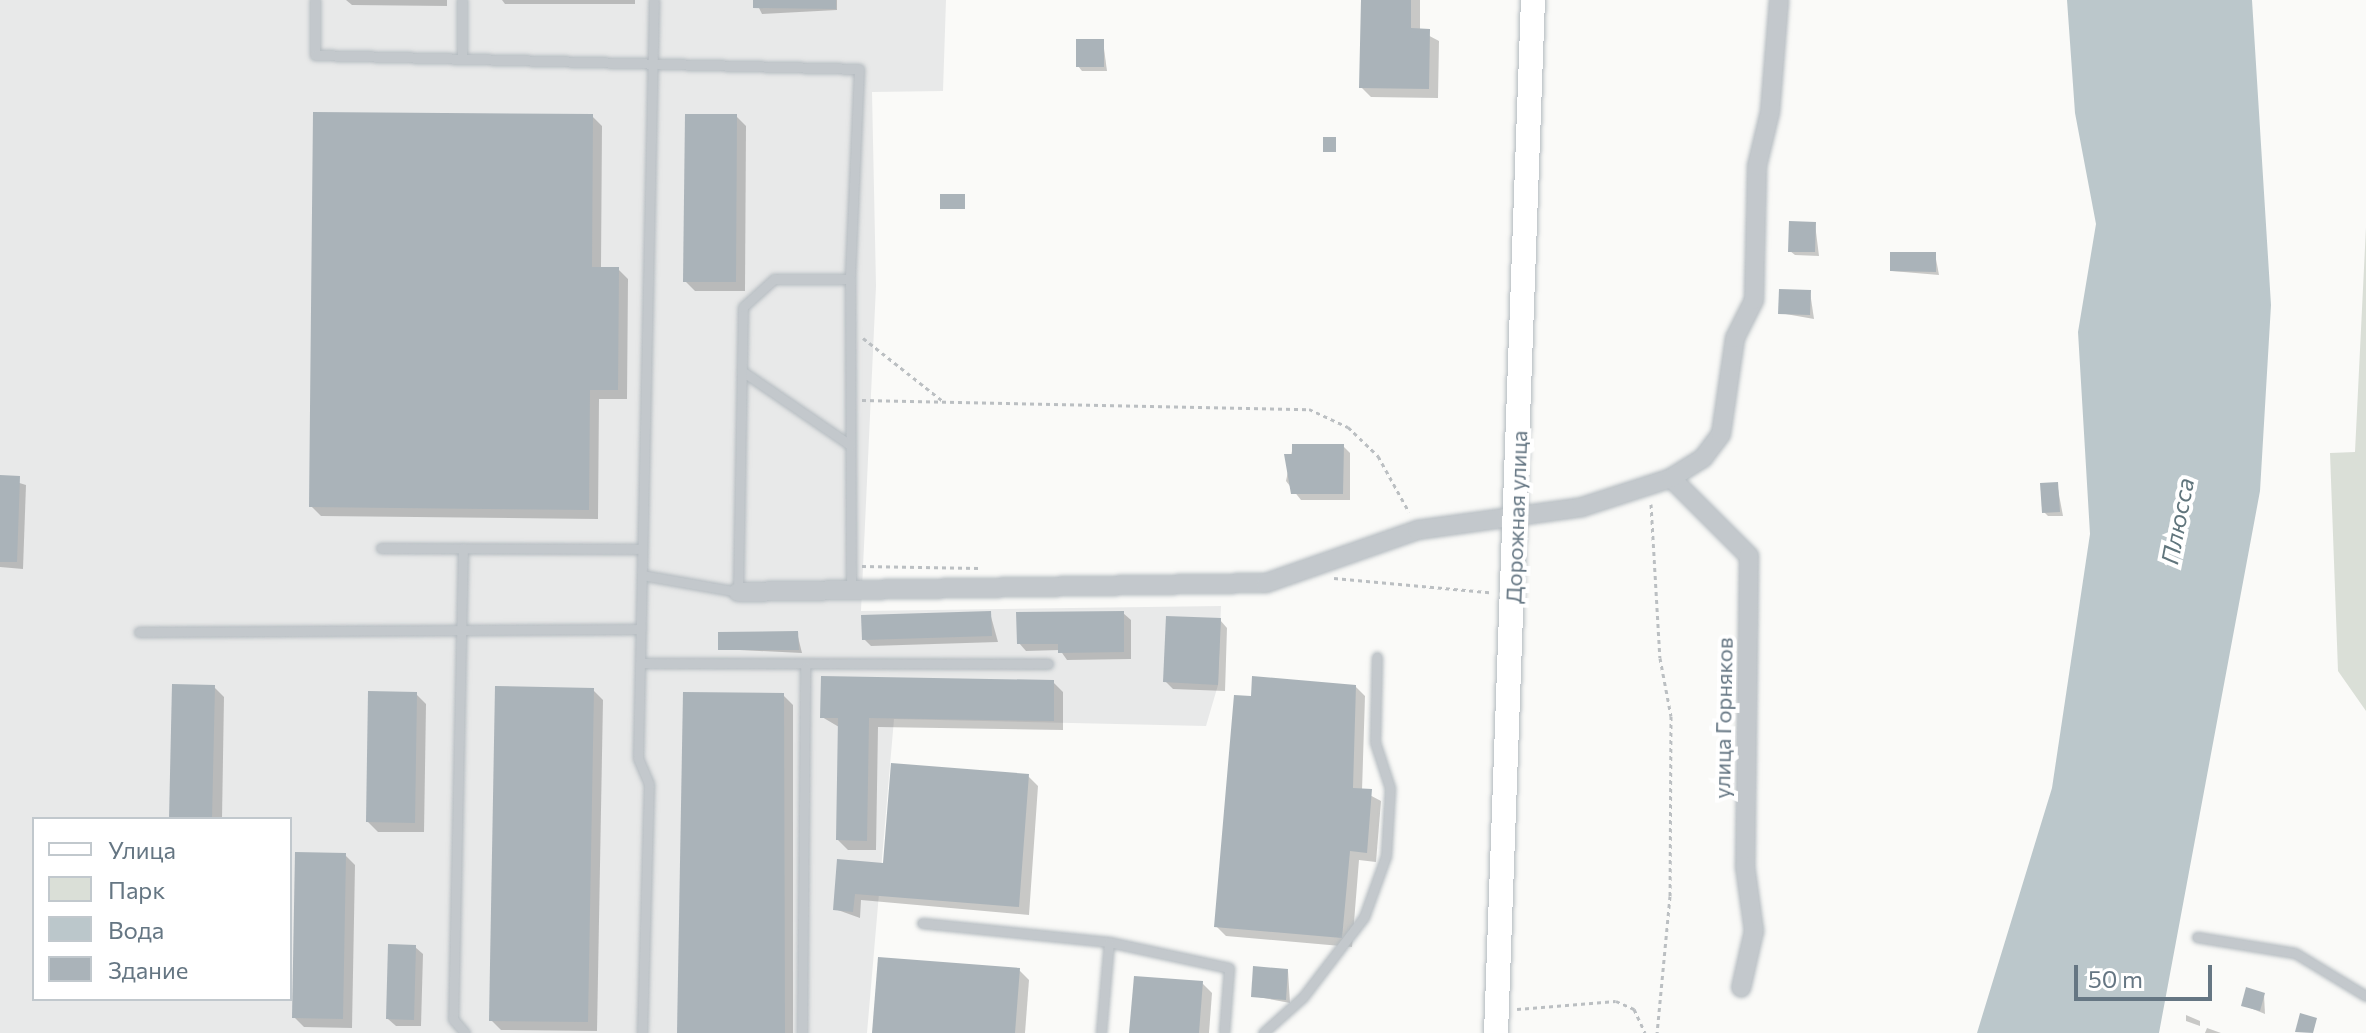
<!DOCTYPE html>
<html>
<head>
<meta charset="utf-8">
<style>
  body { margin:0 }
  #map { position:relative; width:2366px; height:1033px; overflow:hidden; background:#fafaf8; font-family:Commissioner,sans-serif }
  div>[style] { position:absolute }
  .built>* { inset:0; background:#e8e9e9 }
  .green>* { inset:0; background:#dadfd7 }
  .water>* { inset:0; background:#bbc7cb }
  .shadow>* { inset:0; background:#0003 }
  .building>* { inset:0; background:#aab3b9 }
  .path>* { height:3px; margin-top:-1.5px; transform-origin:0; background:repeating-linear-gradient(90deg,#bbbfc2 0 4px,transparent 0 8px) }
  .roads { filter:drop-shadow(0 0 2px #b3babf) drop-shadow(0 0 2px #b3babf) }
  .lane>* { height:9px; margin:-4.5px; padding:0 4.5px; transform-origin:4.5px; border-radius:4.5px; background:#c3c8cc }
  .street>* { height:18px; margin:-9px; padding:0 9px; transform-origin:9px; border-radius:9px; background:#c3c8cc }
  .secondary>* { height:24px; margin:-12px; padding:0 12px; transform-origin:12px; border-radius:12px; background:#fff }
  span { translate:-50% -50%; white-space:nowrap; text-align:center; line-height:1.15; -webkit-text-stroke:8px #fff; paint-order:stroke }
  .street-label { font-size:22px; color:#657683 }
  .water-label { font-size:24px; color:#60757c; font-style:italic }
  .legend { position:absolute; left:32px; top:817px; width:260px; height:184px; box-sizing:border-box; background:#fff; border:2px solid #c1c8cd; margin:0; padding:10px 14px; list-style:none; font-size:24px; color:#657683 }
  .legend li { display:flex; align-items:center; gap:16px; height:40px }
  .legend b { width:40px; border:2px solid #c1c8cd }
  .scale { position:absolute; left:2074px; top:965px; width:138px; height:36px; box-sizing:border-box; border:4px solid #657683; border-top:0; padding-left:10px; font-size:24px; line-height:28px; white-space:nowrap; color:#657683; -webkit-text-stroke:6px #fff; paint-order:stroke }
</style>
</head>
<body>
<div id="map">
  <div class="built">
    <div style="clip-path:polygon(evenodd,0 0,946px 0,943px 91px,872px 92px,876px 286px,861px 611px,1221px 606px,1218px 685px,1206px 726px,894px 719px,867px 1033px,0 1033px,0 0,34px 819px,290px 819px,290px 999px,34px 999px,34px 819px)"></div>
  </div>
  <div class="green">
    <div style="clip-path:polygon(2366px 227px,2366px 711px,2338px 671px,2330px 453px,2355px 452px)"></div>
  </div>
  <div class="water">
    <div style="clip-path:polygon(2067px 0,2252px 0,2271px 305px,2260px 491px,2159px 1033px,1977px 1033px,2052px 788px,2090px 534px,2078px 332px,2096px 224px,2075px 113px)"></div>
  </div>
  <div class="shadow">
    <div style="clip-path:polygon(346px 0,447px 0,447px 6px,352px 5px)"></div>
    <div style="clip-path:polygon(502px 0,635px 0,635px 4px,505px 4px)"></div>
    <div style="clip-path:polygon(755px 0,837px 0,837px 10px,762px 14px)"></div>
    <div style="clip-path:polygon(1363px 0,1420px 0,1420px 31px,1439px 41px,1438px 98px,1371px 97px,1361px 87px)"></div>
    <div style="clip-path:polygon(1103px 41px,1107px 71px,1082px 71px,1078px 66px)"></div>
    <div style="clip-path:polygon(592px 116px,602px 126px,601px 269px,618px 269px,628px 279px,627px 399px,599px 399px,598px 519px,321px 516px,311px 506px)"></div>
    <div style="clip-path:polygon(736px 116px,746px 126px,745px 291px,695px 291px,685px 281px)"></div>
    <div style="clip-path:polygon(1815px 224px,1819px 256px,1795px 255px,1790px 251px)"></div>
    <div style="clip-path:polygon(1935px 254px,1939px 275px,1892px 271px)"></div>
    <div style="clip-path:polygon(1810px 292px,1814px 319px,1780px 313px)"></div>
    <div style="clip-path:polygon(1293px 446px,1343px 446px,1350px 453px,1350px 500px,1301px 500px,1286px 481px)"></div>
    <div style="clip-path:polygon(0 477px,26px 485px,23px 569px,0 567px)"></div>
    <div style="clip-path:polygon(2057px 484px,2063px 516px,2048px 516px,2044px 512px)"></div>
    <div style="clip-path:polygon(990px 613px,998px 642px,871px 646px,864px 639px)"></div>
    <div style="clip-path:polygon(1123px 613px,1131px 620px,1131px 659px,1067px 660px,1060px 650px,1026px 651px,1019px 643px)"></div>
    <div style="clip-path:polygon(1220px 620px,1227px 628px,1225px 691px,1173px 689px,1165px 681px)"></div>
    <div style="clip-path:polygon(797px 633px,802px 653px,720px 649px)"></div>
    <div style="clip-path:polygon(1053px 682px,1063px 692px,1063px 730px,878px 727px,876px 850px,848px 850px,838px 840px,839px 727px,822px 717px)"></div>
    <div style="clip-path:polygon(1355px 686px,1365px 696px,1362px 791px,1381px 801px,1376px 862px,1359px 860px,1352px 947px,1226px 936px,1216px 926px,1252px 698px)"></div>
    <div style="clip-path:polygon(214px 687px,224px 697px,222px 819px,171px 819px)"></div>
    <div style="clip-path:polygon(593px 690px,603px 700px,597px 1031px,501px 1030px,491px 1020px)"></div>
    <div style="clip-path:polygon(416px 694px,426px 704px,424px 832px,378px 832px,368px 822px)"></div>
    <div style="clip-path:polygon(783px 695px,793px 705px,793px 1033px,679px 1033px)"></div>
    <div style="clip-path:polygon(1028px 776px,1038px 786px,1029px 915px,861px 900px,860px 918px,835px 909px,885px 865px)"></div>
    <div style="clip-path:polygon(345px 855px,355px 865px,352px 1028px,304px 1027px,294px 1017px)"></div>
    <div style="clip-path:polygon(415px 947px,423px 954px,421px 1026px,396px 1026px,388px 1019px)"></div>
    <div style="clip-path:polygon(1019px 970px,1029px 980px,1025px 1033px,874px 1033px)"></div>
    <div style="clip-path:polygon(1288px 971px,1290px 1003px,1253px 996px)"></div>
    <div style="clip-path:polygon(1202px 983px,1212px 993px,1209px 1033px,1131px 1033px)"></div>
    <div style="clip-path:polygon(2264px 995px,2265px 1014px,2243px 1005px)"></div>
    <div style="clip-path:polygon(2186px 1015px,2200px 1021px,2200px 1026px,2186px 1021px)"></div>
    <div style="clip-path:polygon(2207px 1028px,2221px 1033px,2205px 1033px)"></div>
  </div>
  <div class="building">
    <div style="clip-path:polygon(753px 0,836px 0,836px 9px,753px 8px)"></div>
    <div style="clip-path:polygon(1361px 0,1411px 0,1411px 28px,1430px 29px,1429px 89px,1359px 88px)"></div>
    <div style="clip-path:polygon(1076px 39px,1104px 39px,1104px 67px,1076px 67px)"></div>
    <div style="clip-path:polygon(313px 112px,593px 114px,592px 267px,619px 267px,618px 390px,590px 390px,589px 510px,309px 507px)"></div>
    <div style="clip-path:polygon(685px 114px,737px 114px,736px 282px,683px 282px)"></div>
    <div style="clip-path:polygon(1323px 137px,1336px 137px,1336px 152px,1323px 152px)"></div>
    <div style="clip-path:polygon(940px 194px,965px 194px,965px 209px,940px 209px)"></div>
    <div style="clip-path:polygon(1789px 221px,1816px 222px,1815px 252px,1788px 252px)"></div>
    <div style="clip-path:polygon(1890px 252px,1936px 252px,1936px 272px,1890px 271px)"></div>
    <div style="clip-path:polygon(1779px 289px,1811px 290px,1810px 315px,1778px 314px)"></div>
    <div style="clip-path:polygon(1292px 444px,1344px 444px,1343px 494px,1291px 494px,1284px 454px,1292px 454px)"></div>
    <div style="clip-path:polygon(0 475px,20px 476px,17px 562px,0 562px)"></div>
    <div style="clip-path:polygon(2058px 482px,2060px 512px,2042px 513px,2040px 483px)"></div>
    <div style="clip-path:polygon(991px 611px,992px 636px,862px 640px,861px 615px)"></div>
    <div style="clip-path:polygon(1124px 611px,1124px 652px,1058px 653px,1058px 644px,1017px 644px,1016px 612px)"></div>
    <div style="clip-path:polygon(1166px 616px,1221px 618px,1218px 685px,1163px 682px)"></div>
    <div style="clip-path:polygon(798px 631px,799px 650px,718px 650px,718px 632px)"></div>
    <div style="clip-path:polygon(821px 676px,1054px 680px,1054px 721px,869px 718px,867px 841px,836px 840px,838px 718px,820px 718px)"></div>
    <div style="clip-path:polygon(1252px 676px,1356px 685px,1353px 788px,1372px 789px,1367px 853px,1350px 851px,1342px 938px,1214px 927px,1234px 695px,1251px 696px)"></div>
    <div style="clip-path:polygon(172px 684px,215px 685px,212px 819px,169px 819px)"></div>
    <div style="clip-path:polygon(495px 686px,594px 688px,588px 1022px,489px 1021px)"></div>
    <div style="clip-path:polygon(368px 691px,417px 692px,415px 823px,366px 822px)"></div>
    <div style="clip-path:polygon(683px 692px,784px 693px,785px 1033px,677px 1033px)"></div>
    <div style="clip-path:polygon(891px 763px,1029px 774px,1019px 907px,855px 894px,853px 912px,833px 910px,837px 859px,883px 863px)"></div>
    <div style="clip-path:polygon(295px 852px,346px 853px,343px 1019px,292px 1018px)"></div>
    <div style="clip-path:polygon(388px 944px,416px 945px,414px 1020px,386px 1019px)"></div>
    <div style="clip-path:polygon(878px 957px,1020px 968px,1015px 1033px,872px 1033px)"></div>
    <div style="clip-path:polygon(1253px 966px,1288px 969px,1286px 1000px,1251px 997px)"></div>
    <div style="clip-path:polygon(1134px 976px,1203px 981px,1199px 1033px,1129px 1033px)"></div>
    <div style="clip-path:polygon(2246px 987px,2265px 993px,2260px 1011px,2241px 1006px)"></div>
    <div style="clip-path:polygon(2300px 1013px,2317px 1018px,2313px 1033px,2295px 1032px)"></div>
  </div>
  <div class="path">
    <div style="left:863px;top:338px;width:103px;rotate:38.3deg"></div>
    <div style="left:862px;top:400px;width:447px;rotate:1.2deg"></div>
    <div style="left:1309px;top:409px;width:43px;rotate:24.8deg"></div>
    <div style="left:1348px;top:427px;width:42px;rotate:44deg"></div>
    <div style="left:1378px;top:456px;width:64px;rotate:61deg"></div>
    <div style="left:1651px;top:504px;width:154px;rotate:86.7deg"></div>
    <div style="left:1660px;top:658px;width:59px;rotate:79.3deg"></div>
    <div style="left:1671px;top:716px;width:180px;rotate:90.3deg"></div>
    <div style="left:1670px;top:896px;width:138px;rotate:95.4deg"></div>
    <div style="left:862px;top:566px;width:117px;rotate:1deg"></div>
    <div style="left:1334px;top:578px;width:156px;rotate:5.2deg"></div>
    <div style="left:1517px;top:1009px;width:99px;rotate:-4.6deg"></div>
    <div style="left:1616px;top:1001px;width:20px;rotate:24deg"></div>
    <div style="left:1634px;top:1009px;width:26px;rotate:65deg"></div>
  </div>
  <div class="roads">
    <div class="lane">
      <div style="left:315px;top:0;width:55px;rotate:90deg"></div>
      <div style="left:315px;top:55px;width:544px;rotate:1.47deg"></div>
      <div style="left:859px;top:69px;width:210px;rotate:92.5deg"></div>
      <div style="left:850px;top:279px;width:313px;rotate:89.8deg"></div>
      <div style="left:462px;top:0;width:58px;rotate:90deg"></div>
      <div style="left:742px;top:371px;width:131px;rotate:34.4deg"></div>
      <div style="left:381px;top:548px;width:261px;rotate:0.2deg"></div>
      <div style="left:463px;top:548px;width:471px;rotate:91.2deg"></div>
      <div style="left:453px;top:1019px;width:18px;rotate:49deg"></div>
      <div style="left:642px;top:575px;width:97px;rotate:10deg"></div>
      <div style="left:738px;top:592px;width:285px;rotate:-89deg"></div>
      <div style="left:743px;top:307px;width:42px;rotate:-42.1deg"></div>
      <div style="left:774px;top:279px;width:76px"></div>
      <div style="left:139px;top:632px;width:502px;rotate:-0.34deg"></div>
      <div style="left:640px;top:663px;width:408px;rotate:0.1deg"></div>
      <div style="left:922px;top:923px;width:188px;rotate:5.8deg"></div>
      <div style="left:1109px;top:942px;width:123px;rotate:12.2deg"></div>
      <div style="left:1229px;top:968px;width:65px;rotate:94.4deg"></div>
      <div style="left:2197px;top:937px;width:99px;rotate:9.3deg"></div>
      <div style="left:2295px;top:953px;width:83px;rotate:31.2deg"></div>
      <div style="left:642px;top:1033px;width:249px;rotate:-88.4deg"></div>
      <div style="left:649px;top:784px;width:28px;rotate:-113deg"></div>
      <div style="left:638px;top:758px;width:758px;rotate:-88.79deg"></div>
      <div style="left:802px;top:1033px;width:366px;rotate:-89.5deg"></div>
      <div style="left:1101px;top:1033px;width:91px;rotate:-85deg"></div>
      <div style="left:1263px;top:1033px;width:54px;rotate:-42deg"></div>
      <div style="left:1303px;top:997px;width:101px;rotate:-52.7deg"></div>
      <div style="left:1364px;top:917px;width:65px;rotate:-70.2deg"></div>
      <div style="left:1386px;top:856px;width:68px;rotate:-86.6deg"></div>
      <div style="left:1390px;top:788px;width:48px;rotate:-108.1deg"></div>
      <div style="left:1375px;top:742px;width:85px;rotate:-88.7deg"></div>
    </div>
    <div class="street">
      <div style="left:1671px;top:478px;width:110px;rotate:45deg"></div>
      <div style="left:1749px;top:556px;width:310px;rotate:90.7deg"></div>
      <div style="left:1745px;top:866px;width:66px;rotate:82.1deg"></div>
      <div style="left:1754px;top:931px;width:58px;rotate:102.8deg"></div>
      <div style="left:738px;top:592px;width:528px;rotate:-0.98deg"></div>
      <div style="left:1266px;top:583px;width:160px;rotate:-19.3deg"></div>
      <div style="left:1417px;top:530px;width:167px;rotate:-7.9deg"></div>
      <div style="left:1582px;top:507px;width:94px;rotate:-18deg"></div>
      <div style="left:1671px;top:478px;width:38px;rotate:-32deg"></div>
      <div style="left:1703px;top:458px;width:30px;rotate:-53deg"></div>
      <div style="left:1721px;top:434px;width:97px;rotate:-81.7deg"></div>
      <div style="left:1735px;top:338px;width:42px;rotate:-63.4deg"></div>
      <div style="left:1754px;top:300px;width:134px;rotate:-88.7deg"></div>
      <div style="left:1757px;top:166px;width:56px;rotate:-76.5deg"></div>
      <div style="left:1770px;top:112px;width:112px;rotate:-85.4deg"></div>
    </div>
    <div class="secondary">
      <div style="left:1496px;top:1033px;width:1034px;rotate:-87.95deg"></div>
    </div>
  </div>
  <div class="street-label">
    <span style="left:1516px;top:517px;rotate:-88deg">Дорожная улица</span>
    <span style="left:1723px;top:718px;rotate:-89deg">улица Горняков</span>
  </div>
  <div class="water-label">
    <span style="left:2177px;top:521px;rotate:-79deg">Плюсса</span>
  </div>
  <ul class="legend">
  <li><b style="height:10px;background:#fff"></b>Улица</li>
  <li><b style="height:22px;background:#dadfd7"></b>Парк</li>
  <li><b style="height:22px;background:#bbc7cb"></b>Вода</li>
  <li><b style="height:22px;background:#aab3b9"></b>Здание</li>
  </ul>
  <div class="scale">50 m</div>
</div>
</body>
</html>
